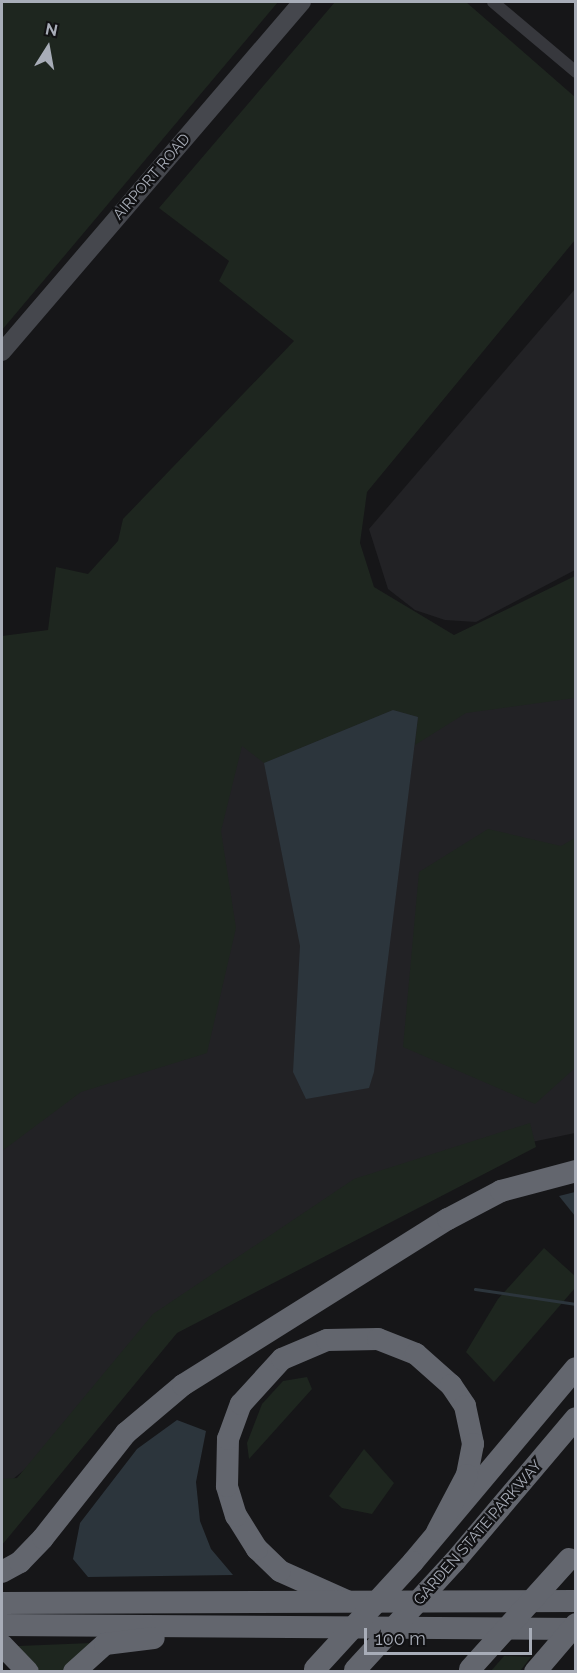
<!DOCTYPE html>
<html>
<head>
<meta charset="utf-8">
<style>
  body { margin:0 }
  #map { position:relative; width:577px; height:1673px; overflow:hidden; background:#161618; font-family:Raleway,sans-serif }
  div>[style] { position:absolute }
  .built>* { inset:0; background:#222225 }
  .green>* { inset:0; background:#1e261f }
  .water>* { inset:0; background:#2c353c }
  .stream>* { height:3px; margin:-1.5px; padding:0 1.5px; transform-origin:1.5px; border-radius:1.5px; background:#2c353c }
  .street>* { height:12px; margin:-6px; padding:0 6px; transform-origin:6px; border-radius:6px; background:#37383d }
  .secondary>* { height:18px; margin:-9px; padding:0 9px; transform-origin:9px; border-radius:9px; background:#45474d }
  .highway>* { height:22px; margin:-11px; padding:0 11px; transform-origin:11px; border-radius:11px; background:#63666e }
  .highway-bridge>* { height:22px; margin:-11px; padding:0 11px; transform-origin:11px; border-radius:11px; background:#63666e }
  span { translate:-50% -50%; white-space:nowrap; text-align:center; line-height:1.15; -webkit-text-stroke:4.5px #111113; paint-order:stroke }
  .street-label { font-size:15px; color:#a8adb8 }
  .frame { position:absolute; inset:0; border:3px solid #a8adb8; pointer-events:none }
  .north { position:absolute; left:18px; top:18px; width:60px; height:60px; -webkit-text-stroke:4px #111113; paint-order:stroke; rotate:11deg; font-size:16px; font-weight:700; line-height:24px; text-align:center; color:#a8adb8 }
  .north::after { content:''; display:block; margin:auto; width:21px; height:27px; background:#a8adb8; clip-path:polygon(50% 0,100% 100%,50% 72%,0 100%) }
  .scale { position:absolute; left:364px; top:1628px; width:168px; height:27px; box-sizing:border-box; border:3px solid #a8adb8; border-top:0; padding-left:8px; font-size:18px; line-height:21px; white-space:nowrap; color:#a8adb8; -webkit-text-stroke:4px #111113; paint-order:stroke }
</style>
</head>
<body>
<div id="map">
  <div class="built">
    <div style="clip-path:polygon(575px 289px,575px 570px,476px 622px,445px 620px,415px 610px,388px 589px,369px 529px)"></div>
    <div style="clip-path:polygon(575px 659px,575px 1133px,527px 1143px,131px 1353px,95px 1412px,2px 1488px,2px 706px)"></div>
  </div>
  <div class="green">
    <div style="clip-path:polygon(2px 2px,278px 2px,2px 330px)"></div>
    <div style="clip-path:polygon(335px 2px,466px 2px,575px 97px,575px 240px,367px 492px,360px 543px,374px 587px,454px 635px,575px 576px,575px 698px,466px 713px,415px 745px,418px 717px,393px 710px,264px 763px,242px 746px,221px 831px,236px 928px,207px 1053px,81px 1092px,2px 1151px,2px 636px,48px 630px,56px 567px,88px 574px,118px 541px,123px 519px,294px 341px,219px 281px,229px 261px,159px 208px)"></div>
    <div style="clip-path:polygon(488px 829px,561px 846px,575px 838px,575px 1068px,535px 1104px,403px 1047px,419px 872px)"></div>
    <div style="clip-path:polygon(530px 1123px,536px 1147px,177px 1333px,2px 1545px,2px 1479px,17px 1478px,153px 1314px,354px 1179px)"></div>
    <div style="clip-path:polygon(544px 1248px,575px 1276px,575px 1288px,494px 1382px,466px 1352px,498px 1299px)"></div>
    <div style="clip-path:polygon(307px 1377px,312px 1389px,249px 1459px,247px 1443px,262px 1404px,283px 1381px)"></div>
    <div style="clip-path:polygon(364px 1449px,394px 1483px,372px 1514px,342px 1508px,329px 1496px)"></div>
    <div style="clip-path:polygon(92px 1643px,67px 1672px,34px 1671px,18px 1646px)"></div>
    <div style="clip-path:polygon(504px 1656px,505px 1656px,531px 1657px,520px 1671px,491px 1671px)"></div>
  </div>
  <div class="water">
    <div style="clip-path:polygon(393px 710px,418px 717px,374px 1072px,369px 1088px,306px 1099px,293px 1072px,300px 946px,264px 763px)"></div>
    <div style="clip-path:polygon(575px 1192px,576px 1192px,575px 1216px,559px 1196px)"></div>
    <div style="clip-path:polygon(177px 1420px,206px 1431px,196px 1482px,200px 1521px,211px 1549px,233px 1575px,88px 1577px,73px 1559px,80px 1523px,137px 1449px)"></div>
  </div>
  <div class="stream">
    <div style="left:475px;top:1289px;width:102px;rotate:8.4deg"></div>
  </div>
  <div class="street">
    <div style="left:493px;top:2px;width:109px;rotate:40.1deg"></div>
  </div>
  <div class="secondary">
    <div style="left:2px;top:352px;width:461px;rotate:-49.4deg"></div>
  </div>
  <div class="highway">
    <div style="left:455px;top:1561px;width:187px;rotate:-49.8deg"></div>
    <div style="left:413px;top:1562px;width:253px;rotate:-50deg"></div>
    <div style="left:2px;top:1572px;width:21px;rotate:-29deg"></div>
    <div style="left:20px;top:1562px;width:33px;rotate:-46deg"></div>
    <div style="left:43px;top:1538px;width:134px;rotate:-51.7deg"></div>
    <div style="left:126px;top:1433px;width:75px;rotate:-40.1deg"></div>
    <div style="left:183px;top:1385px;width:313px;rotate:-32.1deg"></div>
    <div style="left:448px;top:1219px;width:60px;rotate:-27.8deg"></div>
    <div style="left:501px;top:1191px;width:78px;rotate:-14.9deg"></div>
    <div style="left:347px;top:1601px;width:73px;rotate:-155.9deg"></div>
    <div style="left:280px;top:1571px;width:32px;rotate:-136deg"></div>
    <div style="left:257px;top:1549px;width:39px;rotate:-122deg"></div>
    <div style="left:236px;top:1516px;width:31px;rotate:-107deg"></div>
    <div style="left:227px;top:1486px;width:47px;rotate:-88.8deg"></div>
    <div style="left:228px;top:1439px;width:37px;rotate:-70deg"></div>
    <div style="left:241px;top:1404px;width:61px;rotate:-47.7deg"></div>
    <div style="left:282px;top:1359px;width:49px;rotate:-22.9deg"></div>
    <div style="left:327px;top:1340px;width:51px;rotate:-1.1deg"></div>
    <div style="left:378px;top:1339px;width:41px;rotate:21.5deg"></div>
    <div style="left:416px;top:1354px;width:47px;rotate:41.5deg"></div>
    <div style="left:451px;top:1385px;width:25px;rotate:56deg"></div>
    <div style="left:465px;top:1406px;width:39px;rotate:78deg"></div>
    <div style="left:473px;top:1444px;width:32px;rotate:101deg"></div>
    <div style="left:467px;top:1475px;width:64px;rotate:117.8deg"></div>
    <div style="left:2px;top:1603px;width:574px;rotate:-0.2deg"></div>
    <div style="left:2px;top:1625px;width:574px;rotate:0.4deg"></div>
    <div style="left:2px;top:1645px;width:37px;rotate:46deg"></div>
    <div style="left:74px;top:1672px;width:42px;rotate:-42.1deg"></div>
    <div style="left:105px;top:1644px;width:49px;rotate:-7deg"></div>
  </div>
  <div class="highway-bridge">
    <div style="left:315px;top:1669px;width:145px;rotate:-47.5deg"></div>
    <div style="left:470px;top:1669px;width:148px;rotate:-48deg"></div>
    <div style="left:355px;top:1670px;width:148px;rotate:-47.5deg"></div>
    <div style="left:535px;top:1672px;width:63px;rotate:-49.5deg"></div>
  </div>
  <div class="street-label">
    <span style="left:152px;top:177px;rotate:-49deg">AIRPORT ROAD</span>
    <span style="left:478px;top:1533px;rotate:-49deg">GARDEN STATE PARKWAY</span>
  </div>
  <div class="frame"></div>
  <div class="north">N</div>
  <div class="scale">100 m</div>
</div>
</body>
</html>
